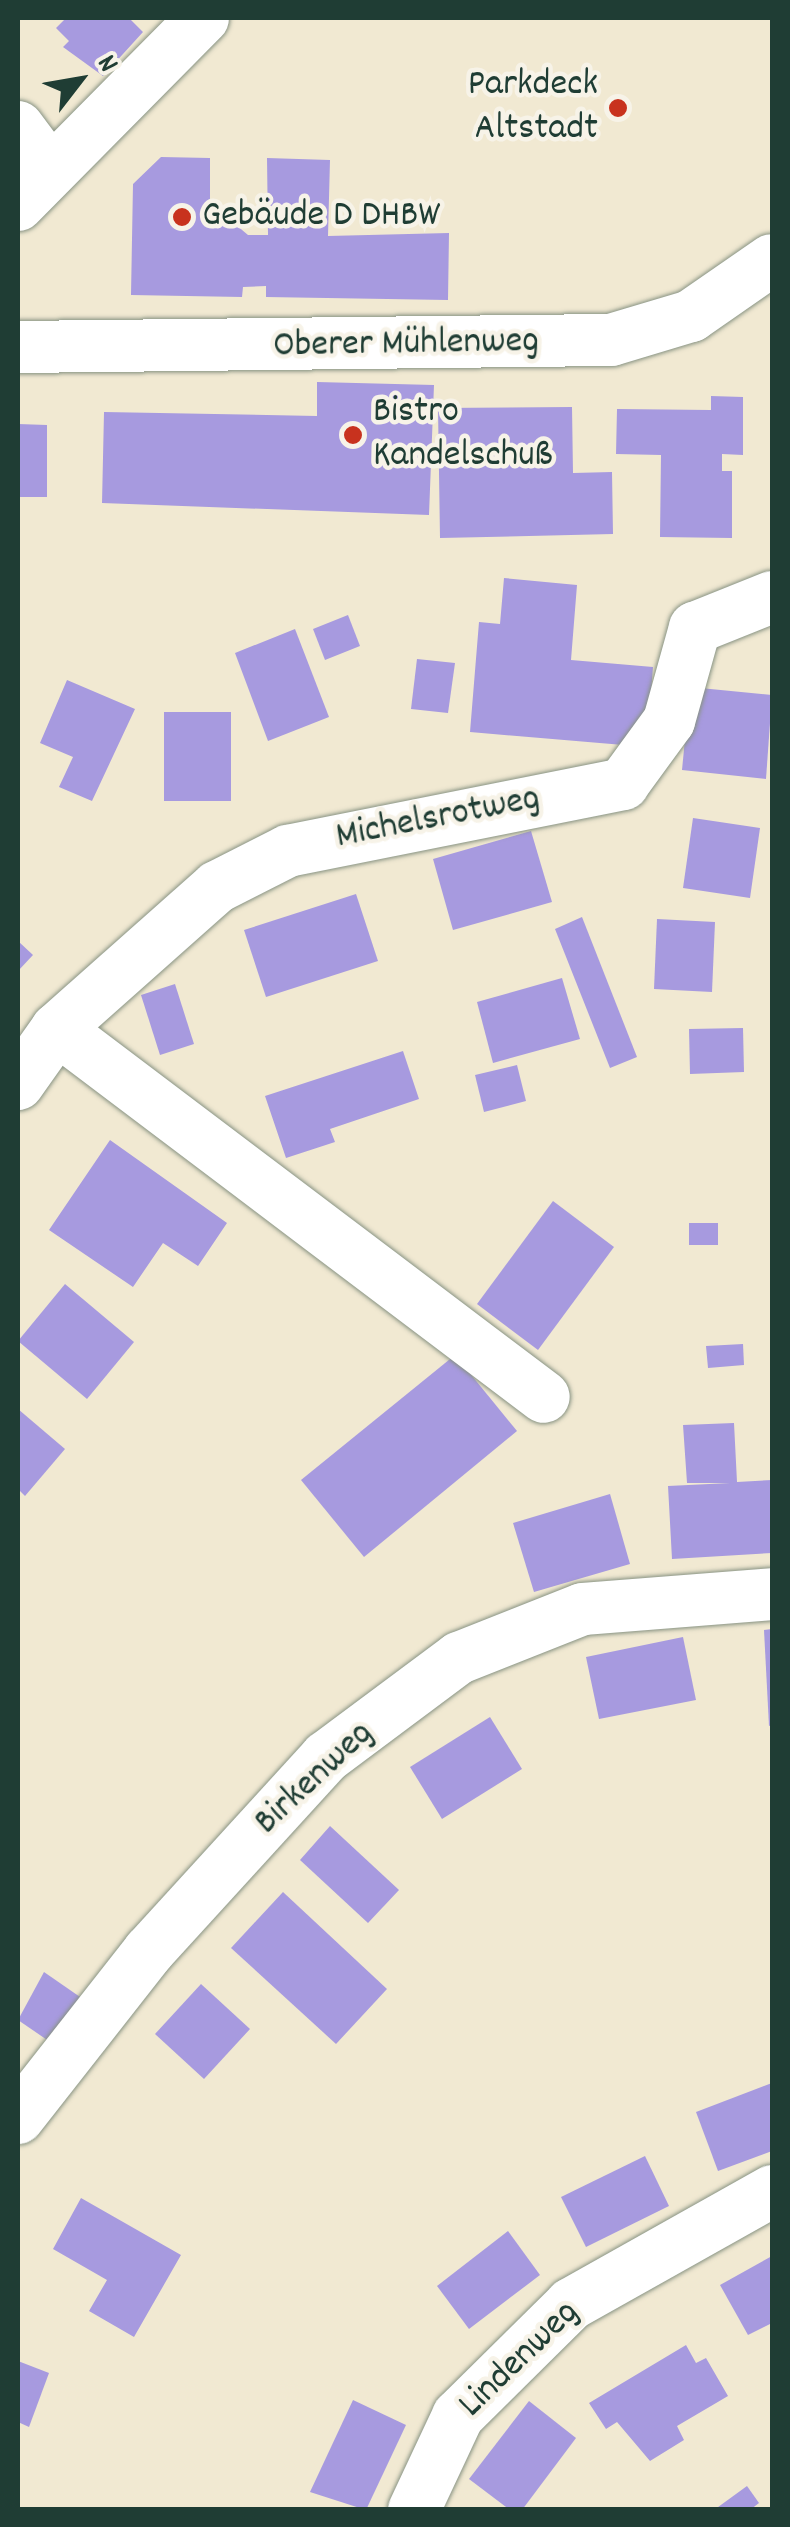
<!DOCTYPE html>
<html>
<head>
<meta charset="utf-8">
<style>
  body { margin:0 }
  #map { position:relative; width:790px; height:2527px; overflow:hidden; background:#f1e9d2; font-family:Dekko,sans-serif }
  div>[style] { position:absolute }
  .building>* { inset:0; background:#a79adf }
  .roads { filter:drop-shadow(0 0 2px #889383) drop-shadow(0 0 2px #889383) }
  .minor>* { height:52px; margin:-26px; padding:0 26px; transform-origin:26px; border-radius:26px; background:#fff }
  .dots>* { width:28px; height:28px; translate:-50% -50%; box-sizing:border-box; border:5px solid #f7f3e8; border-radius:50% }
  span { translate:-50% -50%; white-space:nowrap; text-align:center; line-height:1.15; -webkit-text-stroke:9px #f7f3e8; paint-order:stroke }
  .poi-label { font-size:38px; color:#1f3d34 }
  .right { translate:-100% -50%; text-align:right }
  .left { translate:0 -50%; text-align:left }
  .street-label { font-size:38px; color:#1f3d34 }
  .frame { position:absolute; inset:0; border:20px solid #1f3d34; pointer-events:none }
  .north { position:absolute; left:30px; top:30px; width:100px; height:100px; -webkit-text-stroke:8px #f7f3e8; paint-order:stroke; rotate:59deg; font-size:28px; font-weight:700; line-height:40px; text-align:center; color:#1f3d34 }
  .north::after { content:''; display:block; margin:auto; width:35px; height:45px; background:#1f3d34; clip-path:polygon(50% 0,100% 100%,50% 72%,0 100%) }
</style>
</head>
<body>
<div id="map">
  <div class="building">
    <div style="clip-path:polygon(66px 18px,129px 18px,143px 32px,103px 76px,63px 47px,69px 41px,56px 28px)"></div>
    <div style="clip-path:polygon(161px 157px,210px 158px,210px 203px,248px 235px,268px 235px,267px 158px,330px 160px,328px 236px,449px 233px,448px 300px,266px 297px,266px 286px,243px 287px,242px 297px,131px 295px,133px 184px)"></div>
    <div style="clip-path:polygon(317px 382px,434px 385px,429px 515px,102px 503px,104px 412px,317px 416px)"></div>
    <div style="clip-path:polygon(711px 396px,743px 397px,743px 455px,722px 454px,722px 471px,732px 471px,732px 538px,660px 537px,661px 455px,616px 454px,617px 409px,711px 410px)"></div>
    <div style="clip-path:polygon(572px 407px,573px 473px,612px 472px,613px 534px,440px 538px,438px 408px)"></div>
    <div style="clip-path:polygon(18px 424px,47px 425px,47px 497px,18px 497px)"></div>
    <div style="clip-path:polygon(504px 578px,577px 585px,571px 660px,653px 667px,647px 747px,470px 732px,479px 622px,500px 624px)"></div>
    <div style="clip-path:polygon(348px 615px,360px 646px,325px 660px,313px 629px)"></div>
    <div style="clip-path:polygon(295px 629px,329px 717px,268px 741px,235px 653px)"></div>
    <div style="clip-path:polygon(417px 659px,455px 663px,448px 713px,411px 709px)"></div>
    <div style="clip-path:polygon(67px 680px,135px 709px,92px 801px,59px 787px,73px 757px,40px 743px)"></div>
    <div style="clip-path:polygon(690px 687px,772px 695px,766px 779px,682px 770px)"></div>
    <div style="clip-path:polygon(164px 712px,231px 712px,231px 801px,164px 801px)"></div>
    <div style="clip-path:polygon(693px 818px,760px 828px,750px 898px,683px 888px)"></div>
    <div style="clip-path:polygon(531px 831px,552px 902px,453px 930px,433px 859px)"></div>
    <div style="clip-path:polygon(356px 894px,378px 961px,266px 997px,244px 930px)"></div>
    <div style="clip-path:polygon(582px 917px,637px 1057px,610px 1068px,555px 929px)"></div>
    <div style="clip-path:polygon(657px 919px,715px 922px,712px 992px,654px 989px)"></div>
    <div style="clip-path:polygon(18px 941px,33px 955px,18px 971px)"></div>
    <div style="clip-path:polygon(562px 978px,580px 1039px,493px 1063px,477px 1002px)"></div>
    <div style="clip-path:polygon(175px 984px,194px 1044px,160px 1055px,141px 995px)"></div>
    <div style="clip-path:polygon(743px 1028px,744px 1072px,690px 1074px,689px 1029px)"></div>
    <div style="clip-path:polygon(403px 1051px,419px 1099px,330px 1129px,335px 1142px,286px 1158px,265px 1096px)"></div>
    <div style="clip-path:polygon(517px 1065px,526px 1101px,484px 1112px,475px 1075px)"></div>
    <div style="clip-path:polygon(110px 1140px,227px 1223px,198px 1266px,163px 1243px,133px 1287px,49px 1230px)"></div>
    <div style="clip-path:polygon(553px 1201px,614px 1247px,538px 1350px,477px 1304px)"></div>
    <div style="clip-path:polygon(689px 1223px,718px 1223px,718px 1245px,689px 1245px)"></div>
    <div style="clip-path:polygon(65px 1284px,134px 1342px,87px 1399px,18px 1341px)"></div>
    <div style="clip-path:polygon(743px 1344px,744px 1365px,708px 1368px,706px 1346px)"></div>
    <div style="clip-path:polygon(455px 1355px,517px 1431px,364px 1557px,301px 1480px)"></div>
    <div style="clip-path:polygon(18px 1409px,65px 1449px,25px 1496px,18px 1489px)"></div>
    <div style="clip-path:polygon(734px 1423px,737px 1482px,772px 1480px,772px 1553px,672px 1559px,668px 1486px,730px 1483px,687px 1483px,683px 1425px)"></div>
    <div style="clip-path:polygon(610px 1494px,630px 1564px,534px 1592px,513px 1523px)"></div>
    <div style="clip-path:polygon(772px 1629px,772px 1725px,769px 1726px,764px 1630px)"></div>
    <div style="clip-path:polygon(683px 1637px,696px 1700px,599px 1719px,586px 1657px)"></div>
    <div style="clip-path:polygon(490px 1717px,522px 1769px,442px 1819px,410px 1767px)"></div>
    <div style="clip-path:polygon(330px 1826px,399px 1890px,368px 1923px,300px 1860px)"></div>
    <div style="clip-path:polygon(283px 1892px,387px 1989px,336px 2044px,231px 1948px)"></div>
    <div style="clip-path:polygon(44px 1972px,83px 1999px,53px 2044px,18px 2020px)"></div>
    <div style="clip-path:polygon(201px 1984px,250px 2029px,204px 2079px,155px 2034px)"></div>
    <div style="clip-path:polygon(772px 2083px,772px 2151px,718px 2171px,696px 2112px)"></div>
    <div style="clip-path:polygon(645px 2156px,669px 2206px,586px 2247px,561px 2197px)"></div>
    <div style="clip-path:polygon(81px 2198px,181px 2255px,134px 2337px,89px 2311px,107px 2280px,53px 2249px)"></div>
    <div style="clip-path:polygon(508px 2231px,540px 2275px,469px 2329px,437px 2286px)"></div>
    <div style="clip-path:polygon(772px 2256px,772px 2323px,748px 2335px,720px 2285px)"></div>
    <div style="clip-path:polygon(686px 2345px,696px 2363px,706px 2358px,728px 2396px,677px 2426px,684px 2440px,650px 2461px,617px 2422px,606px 2429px,589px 2403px)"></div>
    <div style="clip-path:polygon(18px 2361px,49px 2373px,29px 2427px,18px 2422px)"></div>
    <div style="clip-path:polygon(353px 2400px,406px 2425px,366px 2510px,310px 2492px)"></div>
    <div style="clip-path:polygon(529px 2401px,576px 2438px,522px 2510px,510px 2510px,469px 2479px)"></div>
    <div style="clip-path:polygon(747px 2486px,759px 2503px,750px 2510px,714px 2510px)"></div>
  </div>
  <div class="roads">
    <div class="minor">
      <div style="left:18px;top:127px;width:54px;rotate:53.3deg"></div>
      <div style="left:18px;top:205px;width:263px;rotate:-45.3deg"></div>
      <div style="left:18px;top:347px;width:593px;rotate:-0.68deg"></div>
      <div style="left:611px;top:340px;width:84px;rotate:-16.7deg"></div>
      <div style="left:691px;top:316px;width:98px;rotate:-34.7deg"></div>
      <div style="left:57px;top:1029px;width:610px;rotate:37.08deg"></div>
      <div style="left:18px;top:1084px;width:67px;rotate:-54.7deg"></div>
      <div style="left:57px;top:1029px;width:214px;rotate:-41.6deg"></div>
      <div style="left:217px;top:887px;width:80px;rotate:-26.9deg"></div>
      <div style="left:288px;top:851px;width:342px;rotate:-11.3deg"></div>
      <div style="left:623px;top:784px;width:78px;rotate:-53.9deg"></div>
      <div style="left:669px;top:721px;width:97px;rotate:-74.4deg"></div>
      <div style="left:695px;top:628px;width:83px;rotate:-21.9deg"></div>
      <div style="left:18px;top:2118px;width:212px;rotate:-51.9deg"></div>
      <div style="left:149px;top:1951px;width:263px;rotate:-47.6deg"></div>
      <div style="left:326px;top:1757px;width:166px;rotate:-36.7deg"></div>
      <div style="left:459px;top:1658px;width:133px;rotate:-21.6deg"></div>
      <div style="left:583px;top:1609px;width:190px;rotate:-4.5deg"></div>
      <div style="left:414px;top:2510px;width:104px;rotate:-64.9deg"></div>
      <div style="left:458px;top:2416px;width:159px;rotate:-44.7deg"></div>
      <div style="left:571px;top:2304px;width:231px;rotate:-29.3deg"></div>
    </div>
  </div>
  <div class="dots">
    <div style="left:618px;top:108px;background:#c8321e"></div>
    <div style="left:182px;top:217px;background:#c8321e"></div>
    <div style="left:353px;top:435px;background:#c8321e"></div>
  </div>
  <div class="poi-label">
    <span class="right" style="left:598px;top:108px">Parkdeck<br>Altstadt</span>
    <span class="left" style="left:202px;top:217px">Gebäude D DHBW</span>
    <span class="left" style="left:373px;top:435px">Bistro<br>Kandelschuß</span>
  </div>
  <div class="street-label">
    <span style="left:406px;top:345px;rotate:-1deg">Oberer Mühlenweg</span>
    <span style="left:438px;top:819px;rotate:-11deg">Michelsrotweg</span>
    <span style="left:315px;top:1779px;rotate:-43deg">Birkenweg</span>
    <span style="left:520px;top:2360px;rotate:-44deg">Lindenweg</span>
  </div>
  <div class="frame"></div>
  <div class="north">N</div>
</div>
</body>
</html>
